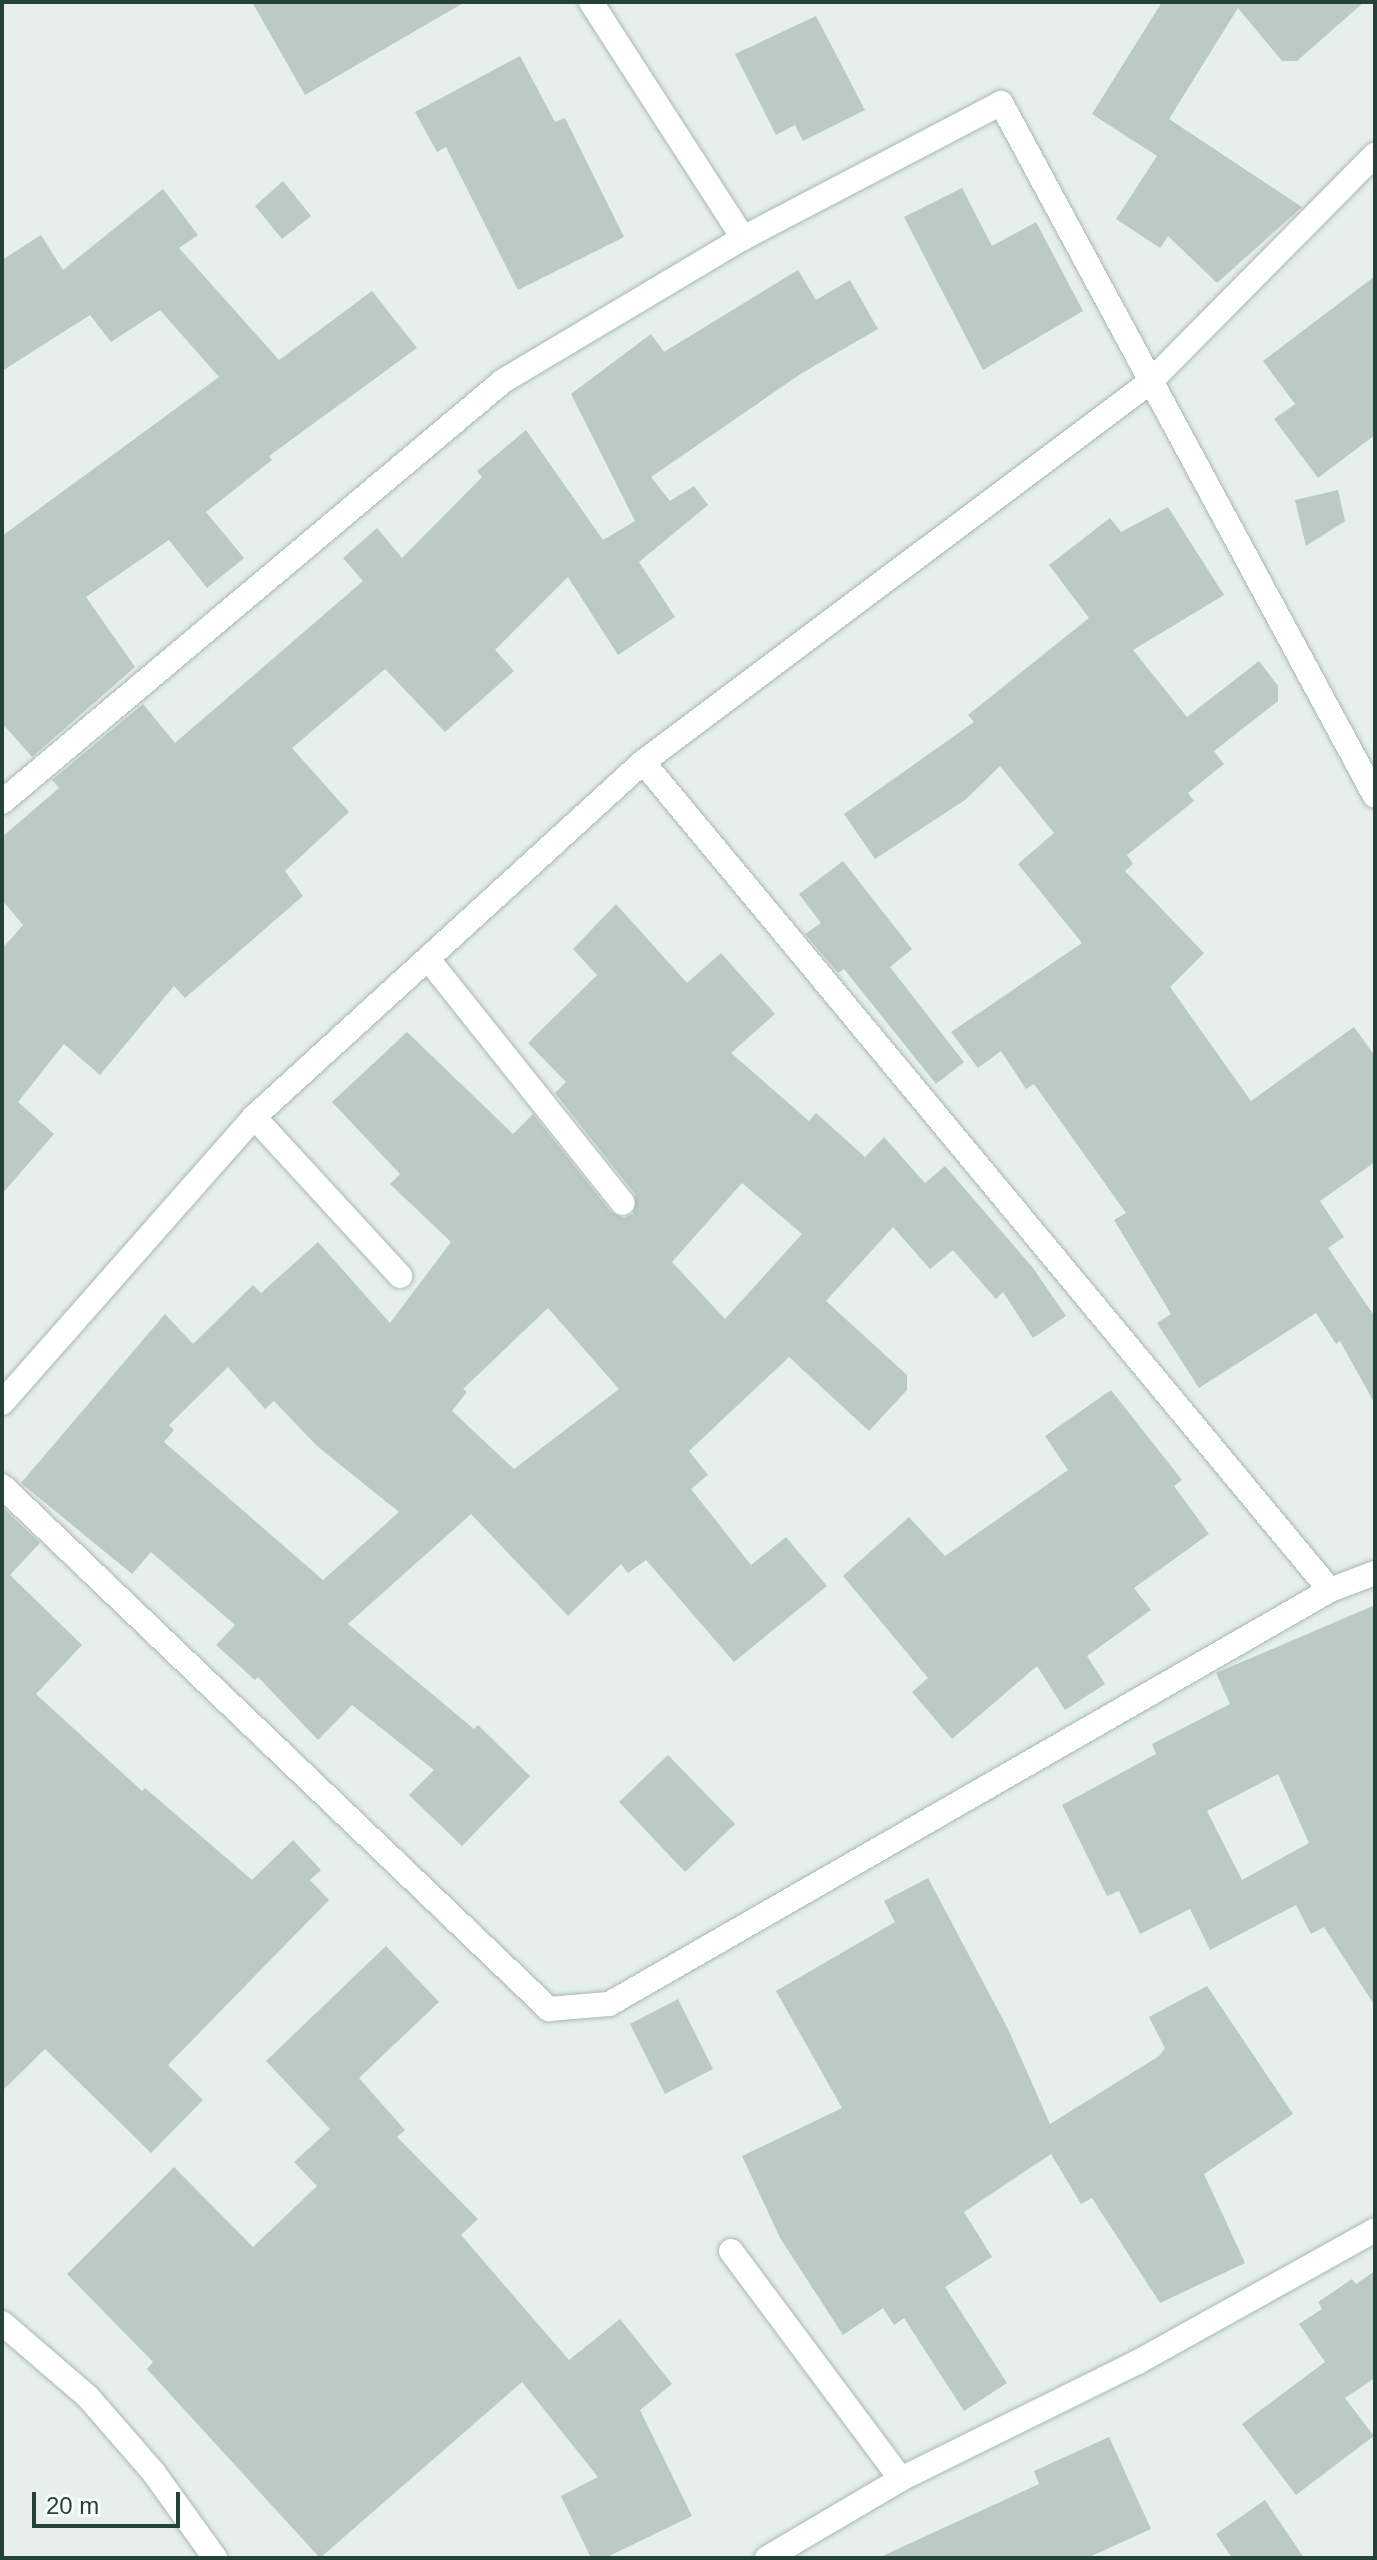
<!DOCTYPE html>
<html>
<head>
<meta charset="utf-8">
<style>
  body { margin:0 }
  #map { position:relative; width:1377px; height:2560px; overflow:hidden; background:#e6efeb; font-family:Helvetica,sans-serif }
  div>[style] { position:absolute }
  .building>* { inset:0; background:#bbcac4 }
  .roads { filter:drop-shadow(0 0 2px #a8b8b2) drop-shadow(0 0 2px #a8b8b2) }
  .minor>* { height:24px; margin:-12px; padding:0 12px; transform-origin:12px; border-radius:12px; background:#fff }
  span { translate:-50% -50%; white-space:nowrap; text-align:center; line-height:1.15; -webkit-text-stroke:6px #f7fbf9; paint-order:stroke }
  .frame { position:absolute; inset:0; border:4px solid #24423a; pointer-events:none }
  .scale { position:absolute; left:32px; top:2492px; width:148px; height:36px; box-sizing:border-box; border:4px solid #24423a; border-top:0; padding-left:10px; font-size:24px; line-height:28px; white-space:nowrap; color:#24423a; -webkit-text-stroke:6px #f7fbf9; paint-order:stroke }
</style>
</head>
<body>
<div id="map">
  <div class="building">
    <div style="clip-path:polygon(252px 2px,465px 2px,305px 95px)"></div>
    <div style="clip-path:polygon(1162px 2px,1364px 2px,1297px 61px,1282px 61px,1238px 8px,1169px 119px,1302px 207px,1217px 283px,1168px 236px,1160px 248px,1116px 219px,1157px 156px,1092px 114px)"></div>
    <div style="clip-path:polygon(816px 16px,865px 110px,803px 141px,795px 125px,776px 135px,735px 54px)"></div>
    <div style="clip-path:polygon(520px 56px,555px 122px,565px 118px,624px 237px,518px 290px,446px 147px,437px 152px,415px 112px)"></div>
    <div style="clip-path:polygon(283px 181px,311px 216px,282px 239px,255px 206px)"></div>
    <div style="clip-path:polygon(962px 188px,992px 246px,1036px 222px,1083px 311px,983px 370px,904px 217px)"></div>
    <div style="clip-path:polygon(163px 189px,198px 235px,179px 248px,279px 360px,372px 291px,417px 348px,269px 456px,272px 460px,206px 512px,244px 558px,207px 588px,169px 540px,86px 597px,135px 667px,32px 757px,2px 723px,2px 536px,219px 377px,160px 310px,111px 342px,90px 315px,2px 371px,2px 260px,41px 235px,63px 270px)"></div>
    <div style="clip-path:polygon(798px 270px,816px 300px,850px 280px,878px 329px,802px 373px,651px 477px,670px 501px,694px 486px,708px 505px,639px 562px,675px 617px,618px 655px,568px 577px,495px 650px,514px 671px,445px 732px,385px 669px,292px 748px,349px 812px,285px 871px,303px 896px,185px 998px,174px 986px,100px 1075px,64px 1044px,18px 1102px,54px 1134px,2px 1194px,2px 949px,23px 925px,2px 900px,2px 837px,59px 788px,52px 780px,143px 704px,175px 743px,363px 581px,343px 558px,377px 528px,402px 558px,482px 477px,477px 471px,526px 430px,603px 540px,635px 521px,571px 394px,651px 334px,664px 352px)"></div>
    <div style="clip-path:polygon(1375px 276px,1375px 435px,1318px 478px,1274px 419px,1295px 404px,1263px 361px)"></div>
    <div style="clip-path:polygon(1338px 490px,1345px 521px,1306px 546px,1295px 500px)"></div>
    <div style="clip-path:polygon(1168px 507px,1224px 595px,1133px 650px,1187px 717px,1259px 661px,1278px 686px,1278px 701px,1214px 751px,1224px 764px,1188px 793px,1194px 801px,1127px 855px,1133px 864px,1125px 871px,1204px 953px,1170px 987px,1251px 1101px,1354px 1027px,1375px 1056px,1375px 1162px,1320px 1201px,1344px 1237px,1328px 1248px,1375px 1317px,1375px 1404px,1340px 1341px,1336px 1344px,1316px 1313px,1199px 1388px,1157px 1323px,1171px 1314px,1114px 1220px,1126px 1213px,1034px 1084px,1026px 1089px,1001px 1051px,978px 1068px,951px 1032px,1082px 943px,1018px 864px,1054px 833px,1000px 766px,965px 800px,875px 859px,844px 814px,974px 722px,968px 715px,1089px 618px,1049px 565px,1110px 518px,1121px 532px)"></div>
    <div style="clip-path:polygon(843px 861px,912px 949px,890px 967px,964px 1062px,936px 1084px,844px 969px,838px 973px,805px 934px,821px 923px,799px 894px)"></div>
    <div style="clip-path:polygon(evenodd,616px 904px,687px 983px,721px 953px,775px 1014px,731px 1053px,809px 1121px,816px 1113px,865px 1157px,884px 1137px,925px 1183px,945px 1166px,1033px 1268px,1066px 1316px,1033px 1338px,1003px 1292px,996px 1299px,953px 1250px,930px 1269px,893px 1227px,826px 1301px,907px 1375px,907px 1390px,869px 1431px,789px 1357px,689px 1451px,708px 1475px,691px 1489px,751px 1565px,786px 1537px,827px 1586px,734px 1662px,646px 1560px,628px 1573px,621px 1564px,568px 1616px,471px 1514px,348px 1624px,474px 1729px,478px 1725px,530px 1776px,462px 1846px,409px 1795px,434px 1770px,352px 1705px,318px 1740px,258px 1677px,255px 1680px,216px 1645px,235px 1625px,151px 1552px,132px 1574px,21px 1483px,165px 1314px,193px 1344px,253px 1285px,261px 1293px,318px 1242px,390px 1323px,451px 1242px,390px 1184px,400px 1174px,332px 1102px,407px 1032px,513px 1134px,533px 1114px,611px 1212px,624px 1218px,633px 1214px,635px 1194px,555px 1093px,566px 1082px,528px 1043px,597px 975px,573px 949px,616px 904px,742px 1183px,802px 1234px,725px 1319px,672px 1262px,742px 1183px,616px 904px,548px 1308px,619px 1389px,514px 1469px,452px 1411px,467px 1392px,463px 1389px,548px 1308px,616px 904px,228px 1367px,265px 1409px,274px 1401px,317px 1446px,399px 1512px,323px 1580px,164px 1442px,174px 1430px,169px 1425px,228px 1367px)"></div>
    <div style="clip-path:polygon(1111px 1390px,1182px 1480px,1174px 1486px,1209px 1534px,1134px 1588px,1151px 1610px,1087px 1656px,1105px 1684px,1065px 1710px,1037px 1666px,952px 1739px,912px 1692px,928px 1678px,843px 1576px,909px 1517px,945px 1556px,1068px 1470px,1045px 1436px)"></div>
    <div style="clip-path:polygon(2px 1507px,40px 1543px,10px 1575px,82px 1645px,36px 1694px,142px 1791px,145px 1788px,252px 1880px,293px 1840px,321px 1870px,310px 1880px,329px 1900px,168px 2065px,203px 2100px,151px 2153px,45px 2049px,2px 2091px)"></div>
    <div style="clip-path:polygon(evenodd,1375px 1605px,1375px 2006px,1324px 1927px,1311px 1934px,1296px 1905px,1210px 1950px,1190px 1909px,1140px 1934px,1119px 1891px,1107px 1896px,1062px 1805px,1156px 1754px,1152px 1744px,1230px 1704px,1216px 1673px,1375px 1605px,1278px 1774px,1309px 1843px,1242px 1880px,1207px 1811px,1278px 1774px)"></div>
    <div style="clip-path:polygon(668px 1755px,735px 1824px,685px 1872px,619px 1802px)"></div>
    <div style="clip-path:polygon(928px 1878px,1008px 2029px,1050px 2124px,1159px 2056px,1165px 2048px,1149px 2017px,1207px 1986px,1293px 2114px,1204px 2174px,1245px 2263px,1160px 2303px,1092px 2198px,1081px 2204px,1051px 2154px,964px 2212px,992px 2257px,945px 2287px,1007px 2383px,964px 2411px,904px 2318px,894px 2325px,883px 2308px,843px 2335px,780px 2238px,742px 2156px,842px 2108px,776px 1991px,895px 1922px,884px 1901px)"></div>
    <div style="clip-path:polygon(386px 1946px,439px 2002px,359px 2078px,405px 2130px,397px 2137px,478px 2219px,461px 2235px,569px 2360px,620px 2319px,672px 2384px,640px 2410px,692px 2516px,605px 2558px,591px 2558px,561px 2496px,598px 2477px,522px 2382px,320px 2558px,147px 2369px,153px 2362px,67px 2274px,174px 2167px,253px 2247px,317px 2186px,294px 2162px,330px 2129px,266px 2061px)"></div>
    <div style="clip-path:polygon(678px 1999px,713px 2069px,665px 2094px,630px 2024px)"></div>
    <div style="clip-path:polygon(1375px 2271px,1375px 2378px,1345px 2398px,1374px 2436px,1296px 2495px,1242px 2424px,1325px 2362px,1299px 2324px,1322px 2309px,1318px 2302px,1352px 2279px,1356px 2284px)"></div>
    <div style="clip-path:polygon(1109px 2437px,1151px 2529px,1087px 2558px,878px 2558px,1039px 2484px,1034px 2471px)"></div>
    <div style="clip-path:polygon(1265px 2500px,1304px 2558px,1232px 2558px,1216px 2534px)"></div>
  </div>
  <div class="roads">
    <div class="minor">
      <div style="left:591px;top:2px;width:281px;rotate:57.2deg"></div>
      <div style="left:643px;top:762px;width:1076px;rotate:50.32deg"></div>
      <div style="left:2px;top:802px;width:654px;rotate:-40.04deg"></div>
      <div style="left:503px;top:381px;width:279px;rotate:-30.8deg"></div>
      <div style="left:743px;top:238px;width:291px;rotate:-27.6deg"></div>
      <div style="left:1001px;top:103px;width:787px;rotate:61.65deg"></div>
      <div style="left:428px;top:959px;width:312px;rotate:51.4deg"></div>
      <div style="left:254px;top:1117px;width:216px;rotate:47.4deg"></div>
      <div style="left:2px;top:1403px;width:381px;rotate:-48.6deg"></div>
      <div style="left:254px;top:1117px;width:527px;rotate:-42.38deg"></div>
      <div style="left:643px;top:762px;width:634px;rotate:-36.85deg"></div>
      <div style="left:1150px;top:382px;width:320px;rotate:-45.3deg"></div>
      <div style="left:2px;top:1486px;width:757px;rotate:43.72deg"></div>
      <div style="left:549px;top:2009px;width:60px;rotate:-4.8deg"></div>
      <div style="left:609px;top:2004px;width:831px;rotate:-29.86deg"></div>
      <div style="left:1330px;top:1590px;width:48px;rotate:-20.7deg"></div>
      <div style="left:731px;top:2251px;width:284px;rotate:53.3deg"></div>
      <div style="left:2px;top:2323px;width:113px;rotate:40.7deg"></div>
      <div style="left:88px;top:2397px;width:101px;rotate:49deg"></div>
      <div style="left:154px;top:2473px;width:105px;rotate:54.3deg"></div>
      <div style="left:767px;top:2558px;width:156px;rotate:-30.5deg"></div>
      <div style="left:901px;top:2479px;width:264px;rotate:-26.3deg"></div>
      <div style="left:1138px;top:2362px;width:271px;rotate:-29.1deg"></div>
    </div>
  </div>
  <div class="frame"></div>
  <div class="scale">20 m</div>
</div>
</body>
</html>
